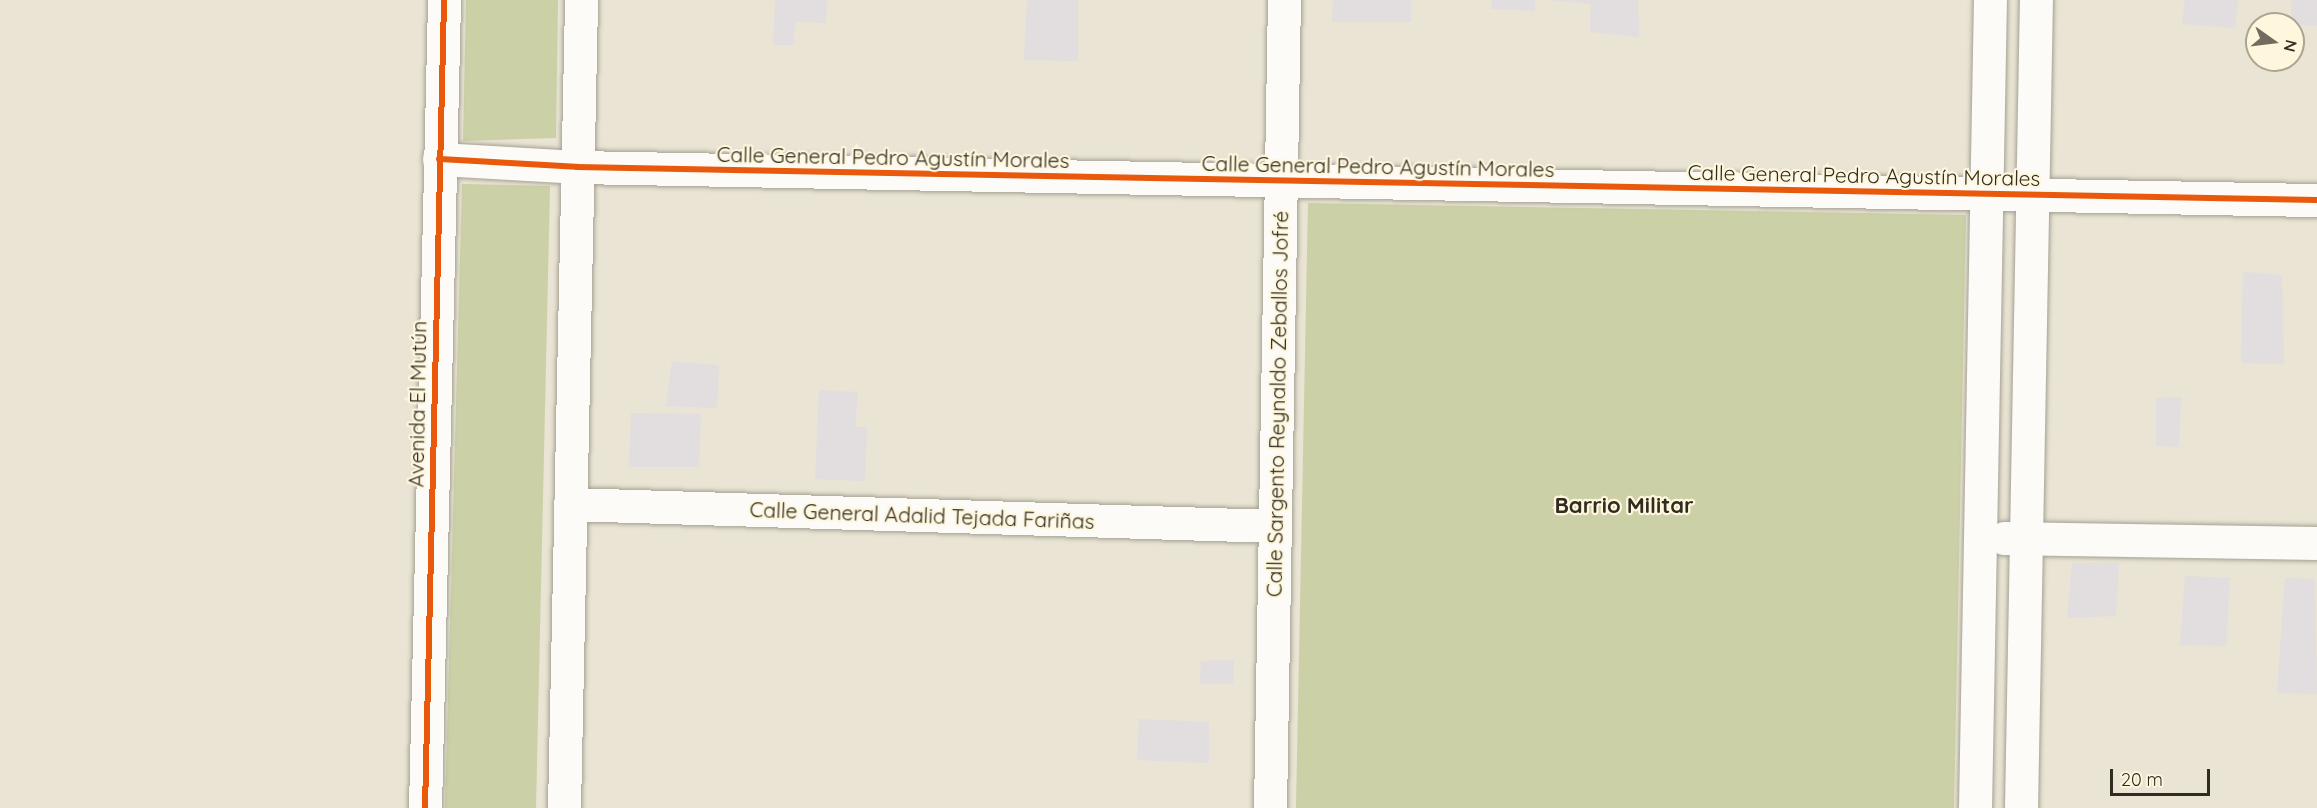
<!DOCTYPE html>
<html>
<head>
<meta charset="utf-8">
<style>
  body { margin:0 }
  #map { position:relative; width:2317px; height:808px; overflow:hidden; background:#e9e4d3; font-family:Quicksand,sans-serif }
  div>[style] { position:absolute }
  .green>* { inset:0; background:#cbd0a6 }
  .building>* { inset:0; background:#e2dddf }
  .roads { filter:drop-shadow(0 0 2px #a5a194) drop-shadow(0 0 2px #a5a194) }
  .street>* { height:33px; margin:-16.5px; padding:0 16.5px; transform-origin:16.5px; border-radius:16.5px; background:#fcfbf8 }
  .cycleway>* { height:6px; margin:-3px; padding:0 3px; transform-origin:3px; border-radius:3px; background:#e8590c }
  span { translate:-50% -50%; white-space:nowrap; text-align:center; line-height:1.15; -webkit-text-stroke:4.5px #fef6dd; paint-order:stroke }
  .street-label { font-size:21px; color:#302c20 }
  .neighbourhood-label { font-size:22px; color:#302c20; font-weight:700 }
  .north { position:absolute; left:2245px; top:12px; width:60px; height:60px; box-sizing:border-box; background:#fef6dd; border:2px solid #aca591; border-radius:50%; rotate:104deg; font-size:16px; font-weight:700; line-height:24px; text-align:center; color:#302c20 }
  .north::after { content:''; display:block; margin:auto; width:21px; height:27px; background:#716c5f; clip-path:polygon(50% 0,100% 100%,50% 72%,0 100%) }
  .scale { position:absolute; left:2110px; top:769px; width:100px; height:27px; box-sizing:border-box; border:3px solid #302c20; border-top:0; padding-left:8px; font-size:18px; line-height:21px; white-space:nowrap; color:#302c20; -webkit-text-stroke:4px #fef6dd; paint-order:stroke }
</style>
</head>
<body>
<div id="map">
  <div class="green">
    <div style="clip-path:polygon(466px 0,558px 0,556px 138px,463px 141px)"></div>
    <div style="clip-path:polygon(462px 184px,550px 186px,536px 808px,445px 808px)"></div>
    <div style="clip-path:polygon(1308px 203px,1966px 215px,1954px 808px,1296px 808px)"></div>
  </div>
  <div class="building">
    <div style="clip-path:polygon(775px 0,827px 0,826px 23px,796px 22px,793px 45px,773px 45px)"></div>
    <div style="clip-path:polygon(1027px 0,1078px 0,1078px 61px,1024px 60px)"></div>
    <div style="clip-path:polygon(1333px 0,1411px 0,1411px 22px,1332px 22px)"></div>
    <div style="clip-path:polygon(1492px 0,1535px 0,1535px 11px,1491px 9px)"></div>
    <div style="clip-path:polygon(1546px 0,1638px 0,1639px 37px,1590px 32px,1591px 4px)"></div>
    <div style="clip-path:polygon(2185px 0,2238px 0,2235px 28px,2182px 24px)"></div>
    <div style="clip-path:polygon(2291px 0,2317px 0,2317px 26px,2291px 24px)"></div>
    <div style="clip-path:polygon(2243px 272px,2282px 275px,2284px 364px,2241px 363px)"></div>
    <div style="clip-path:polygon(672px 362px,719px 365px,717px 408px,666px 406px)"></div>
    <div style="clip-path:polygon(819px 390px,858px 392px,855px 427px,867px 427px,865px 481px,815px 479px)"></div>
    <div style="clip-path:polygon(2181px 397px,2179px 447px,2156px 446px,2156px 398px)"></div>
    <div style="clip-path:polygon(631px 413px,701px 414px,699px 467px,629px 467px)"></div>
    <div style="clip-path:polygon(2072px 563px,2119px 563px,2116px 616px,2067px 618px)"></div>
    <div style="clip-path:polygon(2185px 576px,2230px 578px,2226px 646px,2180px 645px)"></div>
    <div style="clip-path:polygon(2285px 578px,2315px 579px,2317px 694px,2277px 693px)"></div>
    <div style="clip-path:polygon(1234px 660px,1233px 684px,1200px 684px,1201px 661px)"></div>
    <div style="clip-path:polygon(1139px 719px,1209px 722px,1209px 763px,1137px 760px)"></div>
  </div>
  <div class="roads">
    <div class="street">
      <div style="left:439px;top:159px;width:138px;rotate:3.3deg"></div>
      <div style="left:577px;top:167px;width:1740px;rotate:1.09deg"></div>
      <div style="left:570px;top:504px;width:705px;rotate:1.79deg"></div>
      <div style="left:2004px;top:538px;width:313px;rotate:0.9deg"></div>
      <div style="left:425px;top:808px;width:808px;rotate:-88.65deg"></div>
      <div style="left:564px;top:808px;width:808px;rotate:-88.79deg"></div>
      <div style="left:1270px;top:808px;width:808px;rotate:-89.01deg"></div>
      <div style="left:1975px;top:808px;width:808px;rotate:-88.94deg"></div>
      <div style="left:2021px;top:808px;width:808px;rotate:-88.94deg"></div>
    </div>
  </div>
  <div class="cycleway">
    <div style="left:439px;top:159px;width:138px;rotate:3.3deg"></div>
    <div style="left:577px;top:167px;width:1740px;rotate:1.09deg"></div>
    <div style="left:425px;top:808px;width:808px;rotate:-88.65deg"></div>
  </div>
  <div class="street-label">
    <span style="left:893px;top:157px;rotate:1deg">Calle General Pedro Agustín Morales</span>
    <span style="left:1378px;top:166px;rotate:1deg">Calle General Pedro Agustín Morales</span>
    <span style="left:1864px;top:175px;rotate:1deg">Calle General Pedro Agustín Morales</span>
    <span style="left:417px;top:404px;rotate:-89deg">Avenida El Mutún</span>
    <span style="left:1277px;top:404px;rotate:-89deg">Calle Sargento Reynaldo Zeballos Jofré</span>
    <span style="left:922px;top:515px;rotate:2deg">Calle General Adalid Tejada Fariñas</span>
  </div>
  <div class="neighbourhood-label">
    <span style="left:1624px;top:506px">Barrio Militar</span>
  </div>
  <div class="north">N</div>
  <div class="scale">20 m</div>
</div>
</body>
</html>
